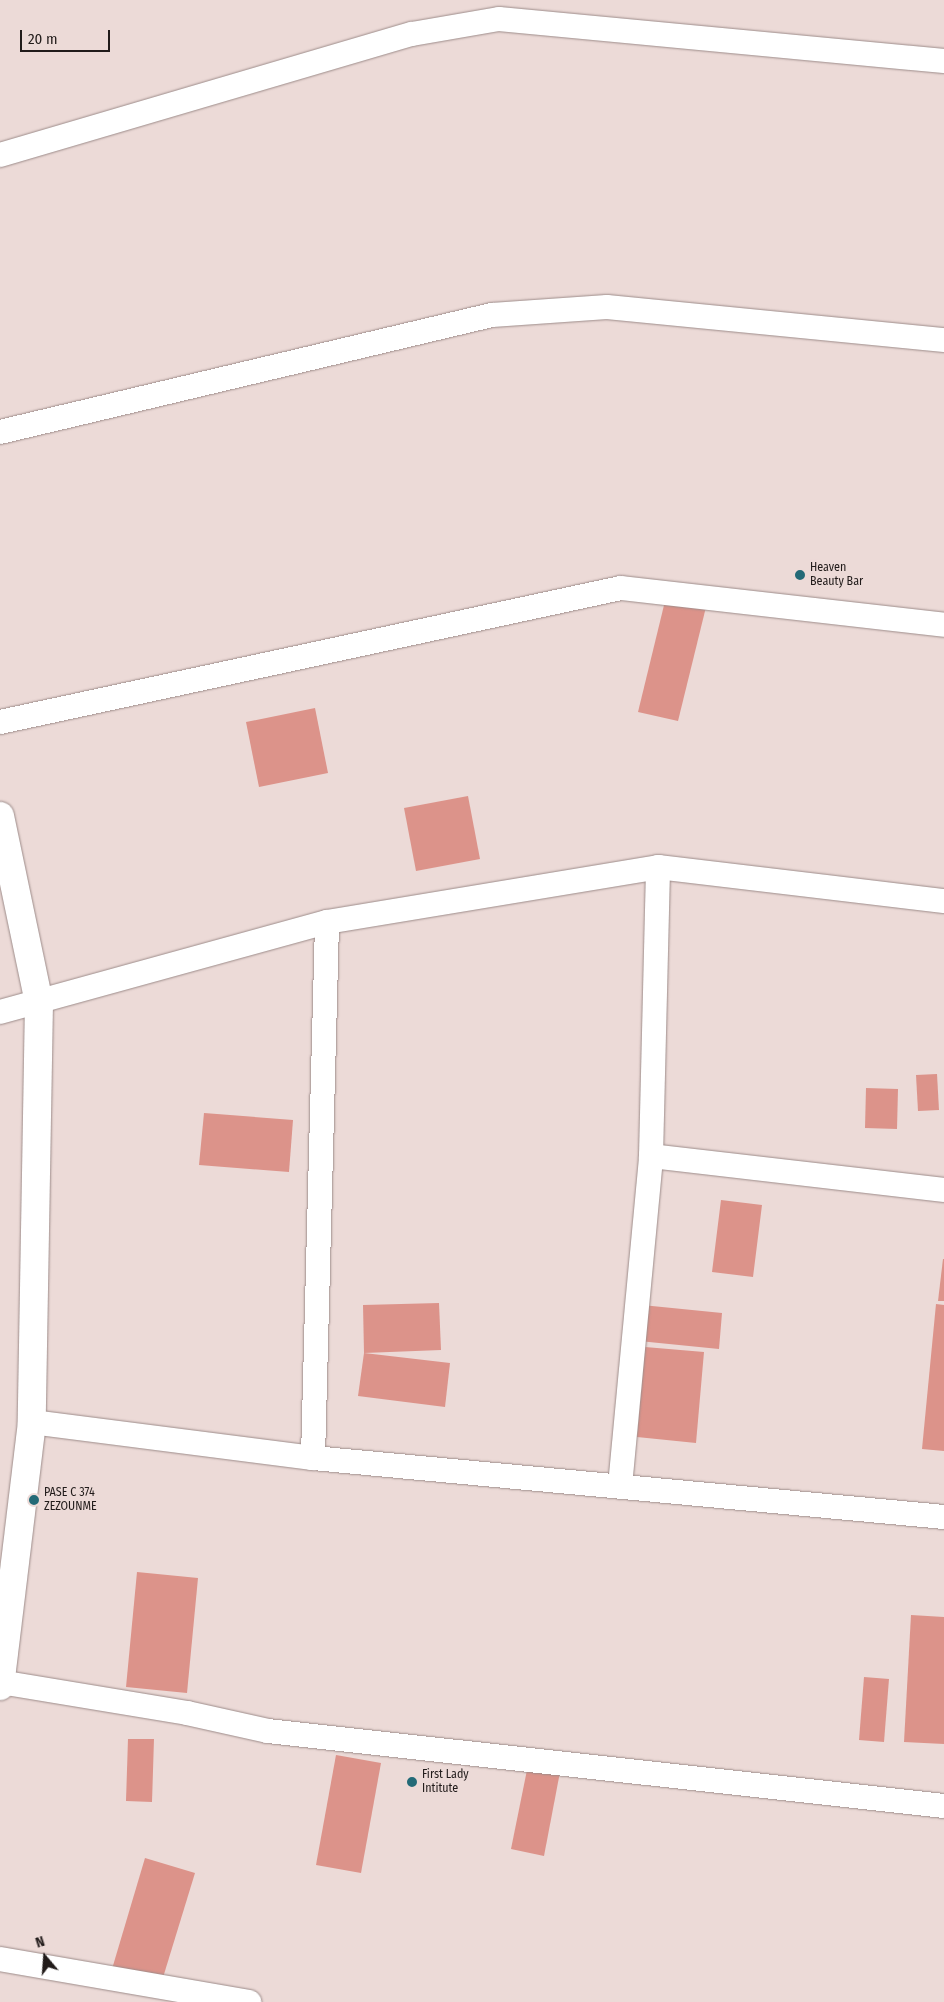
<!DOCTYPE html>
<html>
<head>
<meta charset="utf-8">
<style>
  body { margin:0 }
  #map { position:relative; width:944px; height:2002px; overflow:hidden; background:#ecdad7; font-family:"Fira Sans Condensed",sans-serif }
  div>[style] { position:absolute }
  .building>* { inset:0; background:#dc938a }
  .roads { filter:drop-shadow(0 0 1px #9d8c8a) drop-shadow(0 0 1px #9d8c8a) }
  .minor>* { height:24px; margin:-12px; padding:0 12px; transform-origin:12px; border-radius:12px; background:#fff }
  .tertiary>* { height:28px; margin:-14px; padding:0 14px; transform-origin:14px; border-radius:14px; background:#fff }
  .dots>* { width:14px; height:14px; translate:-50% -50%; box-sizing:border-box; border:2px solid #ecdad7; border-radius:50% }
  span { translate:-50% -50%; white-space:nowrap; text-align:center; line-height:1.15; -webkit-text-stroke:4.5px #ecdad7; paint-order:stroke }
  .poi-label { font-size:12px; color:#211b1a }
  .left { translate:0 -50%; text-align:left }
  .north { position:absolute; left:20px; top:1932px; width:50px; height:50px; -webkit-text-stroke:4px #ecdad7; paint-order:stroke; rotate:342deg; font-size:14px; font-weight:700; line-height:20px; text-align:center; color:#211b1a }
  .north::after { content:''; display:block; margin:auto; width:18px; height:22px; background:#211b1a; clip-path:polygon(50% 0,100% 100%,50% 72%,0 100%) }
  .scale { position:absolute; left:20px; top:30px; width:90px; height:22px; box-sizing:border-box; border:2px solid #211b1a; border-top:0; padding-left:6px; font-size:15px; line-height:18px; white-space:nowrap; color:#211b1a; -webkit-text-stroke:4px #ecdad7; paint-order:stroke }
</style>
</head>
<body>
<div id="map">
  <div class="building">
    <div style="clip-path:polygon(666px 597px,706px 607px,678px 721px,638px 712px)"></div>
    <div style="clip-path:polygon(315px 708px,328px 773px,259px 787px,246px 722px)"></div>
    <div style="clip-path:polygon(468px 796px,480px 859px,416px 871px,404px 808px)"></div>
    <div style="clip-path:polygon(937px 1074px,939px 1110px,918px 1111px,916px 1075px)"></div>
    <div style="clip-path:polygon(866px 1088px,898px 1089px,897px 1129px,865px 1128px)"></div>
    <div style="clip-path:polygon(204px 1113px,293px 1120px,289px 1172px,199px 1165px)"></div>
    <div style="clip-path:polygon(721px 1200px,762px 1205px,753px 1277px,712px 1272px)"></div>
    <div style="clip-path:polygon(943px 1259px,944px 1259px,944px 1301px,938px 1301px)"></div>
    <div style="clip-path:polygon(439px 1303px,441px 1350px,364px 1353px,363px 1305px)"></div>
    <div style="clip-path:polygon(936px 1304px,944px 1305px,944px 1451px,922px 1449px)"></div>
    <div style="clip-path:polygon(642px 1305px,722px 1313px,719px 1349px,639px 1341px)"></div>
    <div style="clip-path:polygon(645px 1347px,704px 1352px,696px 1443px,637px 1437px)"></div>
    <div style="clip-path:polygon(364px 1353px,450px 1363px,445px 1407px,358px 1396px)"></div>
    <div style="clip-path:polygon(137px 1572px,198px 1578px,187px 1693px,126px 1687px)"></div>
    <div style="clip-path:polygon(911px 1615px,944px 1617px,944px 1744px,904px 1742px)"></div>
    <div style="clip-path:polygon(864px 1677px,889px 1679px,884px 1742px,859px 1740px)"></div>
    <div style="clip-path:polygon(128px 1739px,154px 1739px,152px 1802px,126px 1801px)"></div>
    <div style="clip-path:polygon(336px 1755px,381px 1763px,361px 1873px,316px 1865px)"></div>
    <div style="clip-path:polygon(528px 1765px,560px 1772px,544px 1856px,511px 1849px)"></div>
    <div style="clip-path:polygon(145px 1858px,195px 1873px,161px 1984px,112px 1969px)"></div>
  </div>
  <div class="roads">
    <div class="minor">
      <div style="left:0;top:155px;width:429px;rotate:-16.4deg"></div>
      <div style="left:412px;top:34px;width:88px;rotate:-9.8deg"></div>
      <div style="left:499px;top:19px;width:447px;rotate:5.4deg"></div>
      <div style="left:0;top:432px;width:506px;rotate:-13.38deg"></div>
      <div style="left:492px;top:315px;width:115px;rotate:-4deg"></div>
      <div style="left:607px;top:307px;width:339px;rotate:5.6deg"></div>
      <div style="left:0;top:722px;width:635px;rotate:-12.18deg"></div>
      <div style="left:621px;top:588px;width:325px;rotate:6.5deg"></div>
      <div style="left:0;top:1012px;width:339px;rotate:-15.4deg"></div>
      <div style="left:327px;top:922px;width:336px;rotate:-9.4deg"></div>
      <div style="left:658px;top:867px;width:288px;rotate:6.8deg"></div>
      <div style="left:651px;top:1156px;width:295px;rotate:6.6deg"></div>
      <div style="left:32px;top:1422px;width:283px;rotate:7.3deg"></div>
      <div style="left:313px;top:1458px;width:634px;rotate:5.34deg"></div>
      <div style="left:313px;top:1458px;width:536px;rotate:-88.5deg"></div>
      <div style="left:620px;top:1486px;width:331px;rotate:-84.6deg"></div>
      <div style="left:651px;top:1156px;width:289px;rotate:-88.6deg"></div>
      <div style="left:0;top:1682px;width:190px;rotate:9.4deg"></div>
      <div style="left:187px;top:1713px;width:83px;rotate:12.5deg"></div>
      <div style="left:268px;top:1731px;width:680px;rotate:6.33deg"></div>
      <div style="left:0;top:1959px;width:253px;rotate:9.8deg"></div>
    </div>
    <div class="tertiary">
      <div style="left:0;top:816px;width:190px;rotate:78.2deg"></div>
      <div style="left:39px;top:1002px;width:420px;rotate:91deg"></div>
      <div style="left:32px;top:1422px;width:266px;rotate:96.9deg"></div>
    </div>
  </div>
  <div class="dots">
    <div style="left:800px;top:575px;background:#236a77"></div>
    <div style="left:34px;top:1500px;background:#236a77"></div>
    <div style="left:412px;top:1782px;background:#236a77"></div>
  </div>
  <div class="poi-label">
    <span class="left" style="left:810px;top:575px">Heaven<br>Beauty Bar</span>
    <span class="left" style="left:44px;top:1500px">PASE C 374<br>ZEZOUNME</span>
    <span class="left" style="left:422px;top:1782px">First Lady<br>Intitute</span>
  </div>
  <div class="north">N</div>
  <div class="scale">20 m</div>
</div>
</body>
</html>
